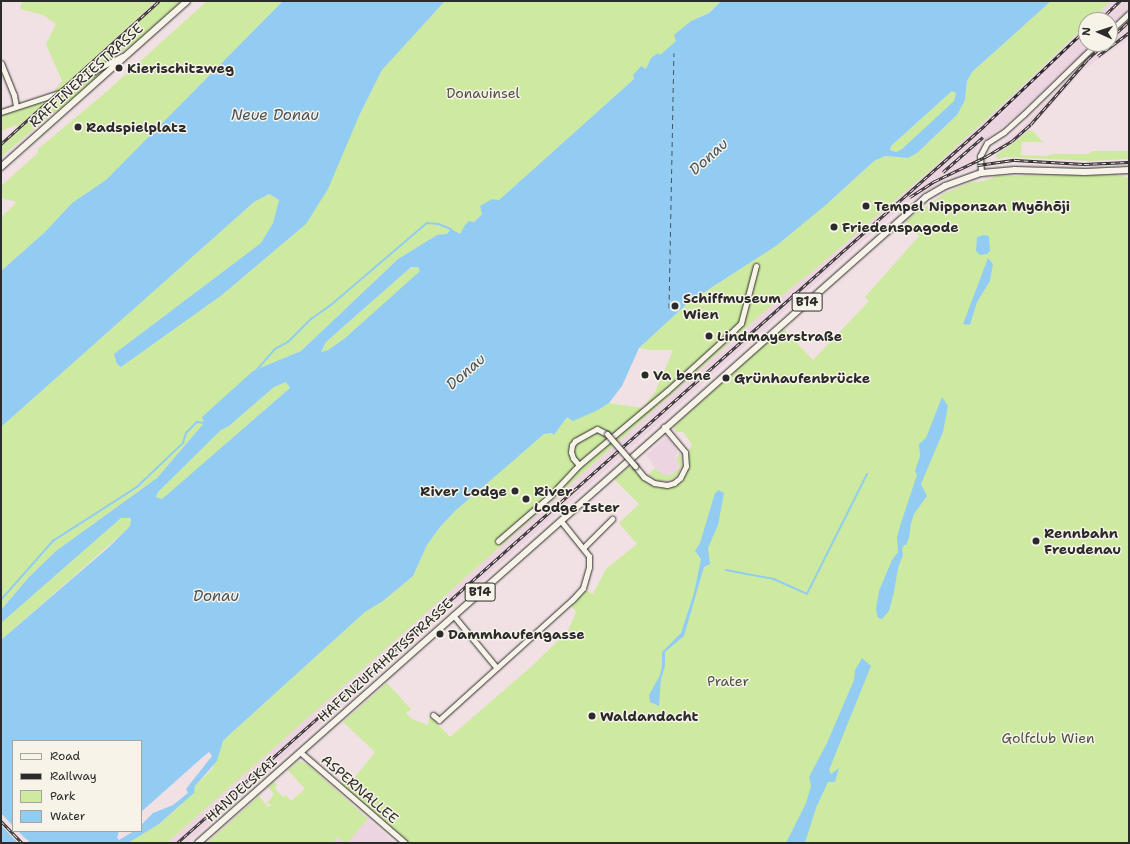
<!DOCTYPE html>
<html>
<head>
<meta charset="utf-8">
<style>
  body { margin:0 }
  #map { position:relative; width:1130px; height:844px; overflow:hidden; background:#f1e1e4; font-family:"Shantell Sans",sans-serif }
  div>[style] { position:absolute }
  .built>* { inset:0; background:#edd4e1 }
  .green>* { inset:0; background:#ceeaa0 }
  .water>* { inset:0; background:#93ccf2 }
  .pier>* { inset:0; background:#f1e1e4 }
  .stream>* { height:1.5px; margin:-0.75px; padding:0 0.75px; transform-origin:0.75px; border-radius:0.75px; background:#93ccf2 }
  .ferry>* { height:1px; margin-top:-0.5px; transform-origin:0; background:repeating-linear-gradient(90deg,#45535d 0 5px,transparent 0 9px) }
  .roads { filter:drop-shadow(0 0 1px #2b2b2b) drop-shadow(0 0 1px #2b2b2b) }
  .minor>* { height:5px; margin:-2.5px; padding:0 2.5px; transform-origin:2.5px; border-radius:2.5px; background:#f7f3e8 }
  .major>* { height:6px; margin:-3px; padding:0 3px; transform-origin:3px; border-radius:3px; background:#f7f3e8 }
  .rail>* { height:3px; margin-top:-1.5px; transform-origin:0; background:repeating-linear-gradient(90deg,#f7f3e8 0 4.5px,#2b2b2b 0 9px); box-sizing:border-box; border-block:1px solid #2b2b2b }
  .bridges { filter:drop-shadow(0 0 1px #2b2b2b) drop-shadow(0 0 1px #2b2b2b) }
  .minor-bridge>* { height:5px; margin:-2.5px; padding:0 2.5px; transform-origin:2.5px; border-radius:2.5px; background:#f7f3e8 }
  .dots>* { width:11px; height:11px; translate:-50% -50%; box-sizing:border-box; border:2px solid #f7f3e8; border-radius:50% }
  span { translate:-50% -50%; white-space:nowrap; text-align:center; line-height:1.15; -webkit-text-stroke:3px #f7f3e8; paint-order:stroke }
  .shield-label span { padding:1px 3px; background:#f7f3e8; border:1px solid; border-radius:3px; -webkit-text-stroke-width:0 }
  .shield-label { font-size:13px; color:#2b2b2b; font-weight:700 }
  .poi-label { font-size:14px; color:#2b2b2b; font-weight:700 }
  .left { translate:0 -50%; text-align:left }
  .right { translate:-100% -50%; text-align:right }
  .street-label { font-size:14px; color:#2b2b2b }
  .park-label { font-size:14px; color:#4c5142 }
  .water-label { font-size:15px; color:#45535d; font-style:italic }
  .frame { position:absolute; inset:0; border:2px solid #2b2b2b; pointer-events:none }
  .legend { position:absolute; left:12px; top:740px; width:130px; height:92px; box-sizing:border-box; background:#f7f3e8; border:1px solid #a5a39c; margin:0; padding:5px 7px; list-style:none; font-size:12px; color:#2b2b2b }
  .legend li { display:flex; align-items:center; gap:8px; height:20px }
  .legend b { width:20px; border:1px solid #a5a39c }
  .north { position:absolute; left:1078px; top:12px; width:40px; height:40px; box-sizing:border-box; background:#f7f3e8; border:1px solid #a5a39c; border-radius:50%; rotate:273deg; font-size:11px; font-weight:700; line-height:16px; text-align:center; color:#2b2b2b }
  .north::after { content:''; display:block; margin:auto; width:14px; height:18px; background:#2b2b2b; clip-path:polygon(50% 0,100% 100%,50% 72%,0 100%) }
</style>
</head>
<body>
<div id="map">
  <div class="built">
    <div style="clip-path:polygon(156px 1px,162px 1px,1px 147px,1px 142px)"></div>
    <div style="clip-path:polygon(1111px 1px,1129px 1px,1129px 8px,1110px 26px,1110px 20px,1091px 20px)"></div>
    <div style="clip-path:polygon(1129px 18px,1129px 39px,1084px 69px,1029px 130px,1016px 141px,996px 155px,993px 150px,1018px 131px,1101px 44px,1110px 44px,1110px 35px)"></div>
    <div style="clip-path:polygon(1086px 25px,1086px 44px,1092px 44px,1016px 116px,985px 140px,978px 146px,975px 154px,973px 168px,947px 178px,906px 203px,771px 323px,765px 331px,761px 332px,187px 843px,167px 843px,790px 289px,813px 271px,927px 173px,1004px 103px)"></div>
    <div style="clip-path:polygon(666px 437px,674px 444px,678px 453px,675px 456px,680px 467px,678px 471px,670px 475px,663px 475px,657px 470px,646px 455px)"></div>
    <div style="clip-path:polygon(368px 819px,395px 843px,328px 843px,344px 828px,352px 837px)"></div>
  </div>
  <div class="green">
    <div style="clip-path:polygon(22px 1px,156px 1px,56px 93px,54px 91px,62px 81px,46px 44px,56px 24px,43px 15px,20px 9px)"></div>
    <div style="clip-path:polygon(162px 1px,182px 1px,134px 44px,62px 91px)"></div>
    <div style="clip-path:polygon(207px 1px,283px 1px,106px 180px,72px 203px,45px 232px,1px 271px,1px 217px,16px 203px,14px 201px,3px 199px,1px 186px,38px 153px,38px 149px,105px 93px)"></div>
    <div style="clip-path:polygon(445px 1px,721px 1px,708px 13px,691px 21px,676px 41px,646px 69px,633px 75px,634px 79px,499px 200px,492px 199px,482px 214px,460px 234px,437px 235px,398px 259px,301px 351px,253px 371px,204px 423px,157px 478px,56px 551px,29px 577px,1px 610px,1px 427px,254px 202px,269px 194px,279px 200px,273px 223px,261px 243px,114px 354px,121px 367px,222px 295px,306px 224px,382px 70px)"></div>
    <div style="clip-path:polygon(1051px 1px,1111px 1px,1091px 20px,1086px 20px,1086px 25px,1004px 103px,927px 173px,813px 271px,790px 289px,167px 843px,128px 843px,159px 824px,181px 805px,195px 786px,212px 769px,223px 741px,228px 736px,365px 612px,383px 601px,413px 576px,427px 545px,440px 527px,455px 511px,527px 448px,544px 434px,551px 433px,554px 435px,567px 417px,598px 410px,609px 403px,643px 408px,655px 392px,673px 350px,649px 350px,639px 348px,689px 302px,776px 246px,836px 196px,874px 161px,885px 156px,904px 158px,917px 153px,957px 115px,966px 95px,967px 81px,972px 72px)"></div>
    <div style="clip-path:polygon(102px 69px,103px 72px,81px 92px,59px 110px,50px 115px,1px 157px,1px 147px,56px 96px)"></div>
    <div style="clip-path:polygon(952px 91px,956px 93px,954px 102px,902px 149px,896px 152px,890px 150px,891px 146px)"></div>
    <div style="clip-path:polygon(50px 99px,17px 127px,16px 125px,1px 131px,1px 115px)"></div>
    <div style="clip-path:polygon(1029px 130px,1033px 131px,1043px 142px,1022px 142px,1021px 155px,1047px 156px,1053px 154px,1088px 154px,1093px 151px,1129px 151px,1129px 159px,1091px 161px,1006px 157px,997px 159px,996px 155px,1016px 141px)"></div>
    <div style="clip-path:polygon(1116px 175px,1129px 178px,1129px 843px,410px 843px,341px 784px,341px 777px,350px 783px,375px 752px,343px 722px,387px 683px,411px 709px,406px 713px,412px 719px,428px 725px,430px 716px,450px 737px,532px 666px,568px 631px,576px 612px,571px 606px,585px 590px,593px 594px,606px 569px,637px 544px,619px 523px,639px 504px,614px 479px,630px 466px,647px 483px,658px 488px,670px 487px,682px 480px,688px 470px,688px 453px,692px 444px,683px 432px,676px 432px,673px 427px,783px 328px,813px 360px,869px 301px,865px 297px,919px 236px,905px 221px,945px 193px,969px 183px,983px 181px,997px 176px)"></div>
    <div style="clip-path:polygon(411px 267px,418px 267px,421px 271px,344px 339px,328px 350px,321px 352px,326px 342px)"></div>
    <div style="clip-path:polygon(286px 382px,290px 388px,162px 499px,156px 497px,158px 492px,221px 430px,229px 426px,274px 387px)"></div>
    <div style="clip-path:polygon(680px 453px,682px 465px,679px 473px,674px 478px,666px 481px,659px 481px,648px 475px,655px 468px,663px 475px,670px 475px,677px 471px,680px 467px,676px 458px)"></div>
    <div style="clip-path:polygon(121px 518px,131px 518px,130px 526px,123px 533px,1px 640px,1px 623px)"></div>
    <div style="clip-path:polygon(299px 761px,307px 764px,368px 819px,347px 843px,344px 843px,338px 837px,332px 843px,207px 843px,259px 796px,268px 807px,271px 805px,266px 802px,270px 800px,274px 794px,268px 787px,274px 782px,277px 785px,275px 788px,283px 797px,286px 795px,291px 801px,305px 789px,288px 770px)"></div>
  </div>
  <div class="water">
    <div style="clip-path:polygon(283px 1px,445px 1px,382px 70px,359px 116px,328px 189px,306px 224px,222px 295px,121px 367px,117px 364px,114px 354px,261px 243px,273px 223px,279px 200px,269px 194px,254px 202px,1px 427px,1px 271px,45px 232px,72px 203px,106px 180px)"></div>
    <div style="clip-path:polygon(evenodd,721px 1px,1051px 1px,972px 72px,967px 81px,965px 100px,957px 115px,917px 153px,908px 158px,885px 156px,874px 161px,827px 204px,776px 246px,689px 302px,639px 348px,622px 386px,609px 403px,598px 410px,573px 421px,567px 417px,554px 435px,551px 433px,544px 434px,455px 511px,440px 527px,427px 545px,413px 576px,383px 601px,365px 612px,228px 736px,223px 741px,217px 761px,195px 786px,194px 793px,159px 824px,128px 843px,27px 843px,29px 841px,26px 839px,22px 843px,1px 843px,1px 640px,109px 547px,130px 526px,131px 518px,121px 518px,1px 623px,1px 610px,29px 577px,56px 551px,157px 478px,204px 423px,202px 417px,253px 371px,301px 351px,398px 259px,437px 235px,447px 234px,451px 229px,460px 234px,465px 225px,469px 221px,474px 222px,482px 214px,480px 206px,492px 199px,499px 200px,634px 79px,633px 75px,641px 66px,646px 69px,651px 58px,658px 53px,660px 55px,676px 41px,674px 35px,691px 21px,709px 13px,721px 1px,952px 91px,956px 93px,954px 101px,902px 149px,896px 152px,890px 150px,891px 146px,952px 91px,721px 1px,411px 267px,418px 267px,420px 271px,344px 339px,328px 350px,321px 352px,326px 342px,411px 267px,721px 1px,286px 382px,290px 388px,162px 499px,156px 497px,158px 492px,221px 430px,229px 426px,274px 387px,286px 382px,721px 1px,13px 741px,141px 741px,141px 812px,204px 756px,209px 752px,212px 756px,186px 789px,188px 793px,173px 805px,153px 813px,141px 825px,141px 831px,134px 831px,119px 840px,117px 838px,119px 831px,13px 831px,13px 741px)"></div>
    <div style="clip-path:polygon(984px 235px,989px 236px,990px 251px,987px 254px,980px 255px,976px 251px,977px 237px)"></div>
    <div style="clip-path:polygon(988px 258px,993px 264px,990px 281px,977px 302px,970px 325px,963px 324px)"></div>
    <div style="clip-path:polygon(942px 397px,948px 406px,943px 432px,921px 484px,927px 496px,914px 514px,911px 523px,909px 538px,906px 545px,904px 545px,902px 549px,903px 555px,898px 568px,894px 592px,889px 611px,882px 619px,878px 618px,876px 609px,879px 591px,892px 560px,898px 552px,897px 537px,900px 526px,917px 475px,915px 471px,920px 456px,919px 444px,926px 438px)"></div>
    <div style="clip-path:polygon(719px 490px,724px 493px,718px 525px,708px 548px,710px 564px,704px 567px,684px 636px,665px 652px,665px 666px,661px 679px,659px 706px,650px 702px,649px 695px,660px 675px,662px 666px,662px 652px,681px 633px,694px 593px,701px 559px,695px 551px,700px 543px,715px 493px)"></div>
    <div style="clip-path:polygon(862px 658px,871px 666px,829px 770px,831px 774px,839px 768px,835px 782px,828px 782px,816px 808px,805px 843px,786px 843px,806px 803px,811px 786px,809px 777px,827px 743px,854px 680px,855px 670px)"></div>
  </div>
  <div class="pier">
    <div style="clip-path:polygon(1px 813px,13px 826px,13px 831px,18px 831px,30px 843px,18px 843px,1px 825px)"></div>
  </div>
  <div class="stream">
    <div style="left:256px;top:371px;width:29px;rotate:-49deg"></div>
    <div style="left:275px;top:349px;width:15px;rotate:-28deg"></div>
    <div style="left:288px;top:342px;width:33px;rotate:-45deg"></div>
    <div style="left:311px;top:319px;width:24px;rotate:-35deg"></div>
    <div style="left:331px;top:305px;width:126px;rotate:-40.5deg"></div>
    <div style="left:427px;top:223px;width:12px;rotate:5deg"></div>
    <div style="left:439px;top:224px;width:13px;rotate:23deg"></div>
    <div style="left:726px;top:570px;width:49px;rotate:10.6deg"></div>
    <div style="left:774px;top:579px;width:36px;rotate:24deg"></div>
    <div style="left:807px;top:594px;width:134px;rotate:-63.4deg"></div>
    <div style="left:1px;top:600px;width:79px;rotate:-48.6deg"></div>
    <div style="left:53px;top:541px;width:100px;rotate:-32.7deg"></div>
    <div style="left:137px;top:487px;width:64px;rotate:-43.7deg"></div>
    <div style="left:183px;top:443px;width:10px;rotate:-73deg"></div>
    <div style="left:186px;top:433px;width:16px;rotate:-45deg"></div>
    <div style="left:197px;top:422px;width:7px;rotate:8deg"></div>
  </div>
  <div class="ferry">
    <div style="left:669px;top:308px;width:255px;rotate:-88.9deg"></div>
  </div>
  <div class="roads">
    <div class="minor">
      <div style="left:1110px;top:31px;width:26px;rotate:-43deg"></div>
      <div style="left:1px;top:63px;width:35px;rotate:68deg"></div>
      <div style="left:14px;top:95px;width:11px;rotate:80deg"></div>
      <div style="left:1px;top:112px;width:67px;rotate:-18.2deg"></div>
      <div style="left:65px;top:91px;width:41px;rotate:-34.1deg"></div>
      <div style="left:99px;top:68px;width:27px;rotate:-27deg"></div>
      <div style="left:981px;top:173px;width:17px;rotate:-93deg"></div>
      <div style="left:980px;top:156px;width:15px;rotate:-62deg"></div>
      <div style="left:987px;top:143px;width:20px;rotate:-33deg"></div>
      <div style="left:1004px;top:132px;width:27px;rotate:-42deg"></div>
      <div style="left:1024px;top:114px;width:100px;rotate:-44.2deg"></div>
      <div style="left:579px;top:465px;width:9px;rotate:-131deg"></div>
      <div style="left:573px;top:458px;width:6px;rotate:-108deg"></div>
      <div style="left:571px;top:452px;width:7px;rotate:-82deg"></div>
      <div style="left:572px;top:445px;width:5px;rotate:-53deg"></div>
      <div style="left:575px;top:441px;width:25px;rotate:-29deg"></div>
      <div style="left:597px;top:429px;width:11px;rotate:27deg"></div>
      <div style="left:635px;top:466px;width:14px;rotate:51deg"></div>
      <div style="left:644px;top:477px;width:12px;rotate:31deg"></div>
      <div style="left:654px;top:483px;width:13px;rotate:9deg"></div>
      <div style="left:667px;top:485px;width:7px;rotate:-16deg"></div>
      <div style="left:674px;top:483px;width:8px;rotate:-40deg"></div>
      <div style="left:680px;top:478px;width:13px;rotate:-63deg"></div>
      <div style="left:686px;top:466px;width:14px;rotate:-94deg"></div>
      <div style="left:685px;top:452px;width:33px;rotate:-130deg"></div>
      <div style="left:498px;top:541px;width:69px;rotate:-40.9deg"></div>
      <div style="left:550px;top:496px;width:42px;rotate:-46.9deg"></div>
      <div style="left:579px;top:465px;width:115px;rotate:-40.1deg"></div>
      <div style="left:667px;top:391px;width:91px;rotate:-42.3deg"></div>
      <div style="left:734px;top:330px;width:10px;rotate:-45deg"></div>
      <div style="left:741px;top:323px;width:59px;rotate:-75.3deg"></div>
      <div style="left:584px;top:547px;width:40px;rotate:-45deg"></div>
      <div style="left:453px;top:615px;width:67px;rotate:50.4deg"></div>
      <div style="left:433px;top:715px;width:8px;rotate:40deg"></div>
      <div style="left:439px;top:720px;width:179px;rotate:-42.1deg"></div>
      <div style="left:572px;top:600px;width:16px;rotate:-47deg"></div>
      <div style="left:583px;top:588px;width:22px;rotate:-74deg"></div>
      <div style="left:589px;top:567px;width:11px;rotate:-90deg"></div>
      <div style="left:589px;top:556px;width:45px;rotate:-128.7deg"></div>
      <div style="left:300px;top:752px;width:139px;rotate:40.9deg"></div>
    </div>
    <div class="major">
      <div style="left:1px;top:167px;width:249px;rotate:-41.7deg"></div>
      <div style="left:198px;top:843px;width:973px;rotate:-41.58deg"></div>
      <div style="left:926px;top:197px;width:22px;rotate:-30deg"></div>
      <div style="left:945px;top:186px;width:38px;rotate:-20deg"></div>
      <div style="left:981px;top:173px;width:34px;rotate:-5deg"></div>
      <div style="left:1015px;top:170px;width:70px;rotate:1.6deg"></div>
      <div style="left:1085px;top:172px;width:44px;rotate:-2.6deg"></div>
    </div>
  </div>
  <div class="rail">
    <div style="left:1100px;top:20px;width:28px;rotate:-44deg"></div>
    <div style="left:1110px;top:39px;width:26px;rotate:-43deg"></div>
    <div style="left:1098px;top:56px;width:39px;rotate:-37deg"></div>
    <div style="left:1px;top:144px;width:213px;rotate:-42.1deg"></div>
    <div style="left:978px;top:165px;width:37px;rotate:-8deg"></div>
    <div style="left:1015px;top:160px;width:69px;rotate:3.3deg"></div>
    <div style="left:1084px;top:164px;width:45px;rotate:-2.5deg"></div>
    <div style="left:943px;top:172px;width:53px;rotate:-41.2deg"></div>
    <div style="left:910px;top:197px;width:30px;rotate:-33deg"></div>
    <div style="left:935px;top:181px;width:58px;rotate:-25.7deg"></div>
    <div style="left:987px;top:156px;width:29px;rotate:-31deg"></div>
    <div style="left:1012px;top:141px;width:25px;rotate:-42deg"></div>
    <div style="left:1031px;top:124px;width:86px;rotate:-48.8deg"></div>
    <div style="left:1088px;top:59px;width:22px;rotate:-43deg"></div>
    <div style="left:1px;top:821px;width:30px;rotate:46deg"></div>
    <div style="left:177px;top:843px;width:1081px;rotate:-41.62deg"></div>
    <div style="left:985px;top:125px;width:139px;rotate:-43.5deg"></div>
  </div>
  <div class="bridges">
    <div class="minor-bridge">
      <div style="left:607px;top:434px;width:43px;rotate:48.8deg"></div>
    </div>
  </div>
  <div class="dots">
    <div style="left:119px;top:68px;background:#2b2b2b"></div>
    <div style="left:78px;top:127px;background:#2b2b2b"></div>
    <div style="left:866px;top:206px;background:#2b2b2b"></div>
    <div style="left:834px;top:227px;background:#2b2b2b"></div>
    <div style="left:675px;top:306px;background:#2b2b2b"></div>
    <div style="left:709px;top:336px;background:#2b2b2b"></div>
    <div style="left:645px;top:375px;background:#2b2b2b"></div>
    <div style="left:726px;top:378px;background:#2b2b2b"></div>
    <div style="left:515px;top:491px;background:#2b2b2b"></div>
    <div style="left:526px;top:499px;background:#2b2b2b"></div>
    <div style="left:1036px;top:541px;background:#2b2b2b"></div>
    <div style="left:440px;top:634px;background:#2b2b2b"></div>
    <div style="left:592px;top:716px;background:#2b2b2b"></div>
  </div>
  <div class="shield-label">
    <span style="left:807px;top:302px">B14</span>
    <span style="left:480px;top:592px">B14</span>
  </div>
  <div class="poi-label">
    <span class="left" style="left:127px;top:68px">Kierischitzweg</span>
    <span class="left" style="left:86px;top:127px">Radspielplatz</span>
    <span class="left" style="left:874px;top:206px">Tempel Nipponzan Myōhōji</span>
    <span class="left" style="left:842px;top:227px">Friedenspagode</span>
    <span class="left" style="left:683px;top:306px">Schiffmuseum<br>Wien</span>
    <span class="left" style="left:717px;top:336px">Lindmayerstraße</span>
    <span class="left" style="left:653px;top:375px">Va bene</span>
    <span class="left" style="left:734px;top:378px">Grünhaufenbrücke</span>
    <span class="right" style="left:507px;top:491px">River Lodge</span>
    <span class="left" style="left:534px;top:499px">River<br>Lodge Ister</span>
    <span class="left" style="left:1044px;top:541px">Rennbahn<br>Freudenau</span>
    <span class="left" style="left:448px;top:634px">Dammhaufengasse</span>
    <span class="left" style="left:600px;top:716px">Waldandacht</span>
  </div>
  <div class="street-label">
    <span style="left:86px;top:75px;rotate:-42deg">RAFFINERIESTRASSE</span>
    <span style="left:385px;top:660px;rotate:-42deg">HAFENZUFAHRTSSTRASSE</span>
    <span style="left:241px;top:789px;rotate:-42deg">HANDELSKAI</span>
    <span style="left:360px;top:789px;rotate:41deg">ASPERNALLEE</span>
  </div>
  <div class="park-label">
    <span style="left:483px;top:93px">Donauinsel</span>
    <span style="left:728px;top:681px">Prater</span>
    <span style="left:1048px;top:738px">Golfclub Wien</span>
  </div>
  <div class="water-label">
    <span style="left:275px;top:116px">Neue Donau</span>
    <span style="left:709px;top:157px;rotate:-42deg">Donau</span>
    <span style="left:466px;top:372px;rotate:-41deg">Donau</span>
    <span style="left:216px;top:597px">Donau</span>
  </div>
  <div class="frame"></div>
  <ul class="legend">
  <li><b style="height:5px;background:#f7f3e8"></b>Road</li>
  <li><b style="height:5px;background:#2b2b2b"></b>Railway</li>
  <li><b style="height:11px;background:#ceeaa0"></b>Park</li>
  <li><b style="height:11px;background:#93ccf2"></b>Water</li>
  </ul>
  <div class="north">N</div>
</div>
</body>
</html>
